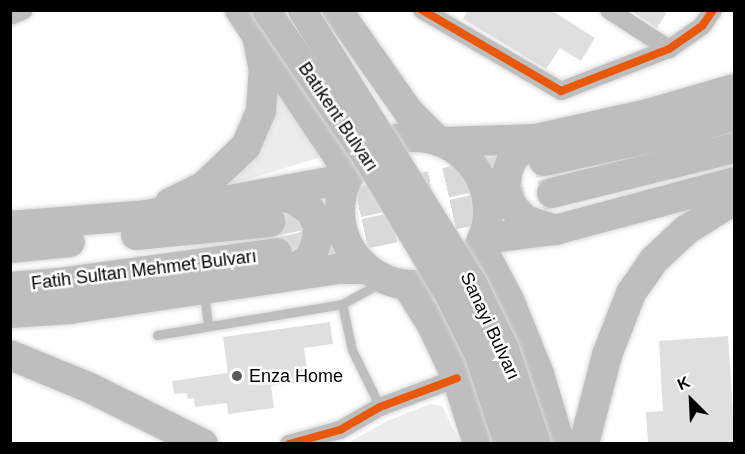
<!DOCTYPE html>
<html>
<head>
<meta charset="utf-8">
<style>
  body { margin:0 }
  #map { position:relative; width:745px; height:454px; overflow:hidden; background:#fff; font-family:Arial,sans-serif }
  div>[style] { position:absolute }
  .green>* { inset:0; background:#ececec }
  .building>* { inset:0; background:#dfdfdf }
  .trunk-tunnel>* { height:30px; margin-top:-15px; transform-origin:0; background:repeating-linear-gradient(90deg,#d9d9d9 0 30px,transparent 0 45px) }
  .roads { filter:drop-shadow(0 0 2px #dbdbdb) drop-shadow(0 0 2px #dbdbdb) }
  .service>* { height:9px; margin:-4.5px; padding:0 4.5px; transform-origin:4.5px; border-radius:4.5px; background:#bebebe }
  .minor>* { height:18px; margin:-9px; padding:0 9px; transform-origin:9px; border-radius:9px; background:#bebebe }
  .trunk>* { height:30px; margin:-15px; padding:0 15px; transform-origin:15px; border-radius:15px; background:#bebebe }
  .trunk>.ring { margin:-15px; padding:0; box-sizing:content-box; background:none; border:30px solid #bebebe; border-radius:50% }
  .bridges { filter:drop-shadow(0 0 2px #dbdbdb) drop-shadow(0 0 2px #dbdbdb) }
  .primary-bridge>* { height:28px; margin:-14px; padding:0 14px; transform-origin:14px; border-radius:14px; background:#bebebe }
  .cycleway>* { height:8px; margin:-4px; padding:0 4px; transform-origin:4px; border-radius:4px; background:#e8590c }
  .dots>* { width:16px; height:16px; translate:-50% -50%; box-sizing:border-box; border:3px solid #fff; border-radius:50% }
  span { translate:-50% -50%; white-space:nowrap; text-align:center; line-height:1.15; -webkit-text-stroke:5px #fff; paint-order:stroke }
  .street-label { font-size:18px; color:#000 }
  .poi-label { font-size:18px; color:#000 }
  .left { translate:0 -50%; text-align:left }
  .frame { position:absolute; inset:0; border:12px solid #000; pointer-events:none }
  .north { position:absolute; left:661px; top:370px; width:60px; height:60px; -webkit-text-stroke:4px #fff; paint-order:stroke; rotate:336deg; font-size:16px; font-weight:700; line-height:24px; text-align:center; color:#000 }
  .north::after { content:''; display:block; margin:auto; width:21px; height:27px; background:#000; clip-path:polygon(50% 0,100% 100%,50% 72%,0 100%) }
</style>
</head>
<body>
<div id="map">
  <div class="green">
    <div style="clip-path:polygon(274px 83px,321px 157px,229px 185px,229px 179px)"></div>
    <div style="clip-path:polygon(430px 404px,442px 406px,460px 443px,348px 443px,387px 421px)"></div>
  </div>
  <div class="building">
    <div style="clip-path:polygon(468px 10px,551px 10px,595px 38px,581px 61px,560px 48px,546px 69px,463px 19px)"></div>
    <div style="clip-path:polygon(630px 10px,668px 10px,657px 28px)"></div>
    <div style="clip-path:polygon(330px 322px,333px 344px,304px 348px,309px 381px,271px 386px,274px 408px,228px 414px,227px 403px,195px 407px,194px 398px,188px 399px,187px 393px,174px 394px,172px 381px,228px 373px,223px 337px)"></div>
    <div style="clip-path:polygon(728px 336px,735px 444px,648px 444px,646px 412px,663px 411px,659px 341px)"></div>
  </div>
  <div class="trunk-tunnel">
    <div style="left:270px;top:222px;width:281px;rotate:-12.6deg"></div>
    <div style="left:277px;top:253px;width:281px;rotate:-12.3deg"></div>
  </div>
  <div class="roads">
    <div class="service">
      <div style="left:204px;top:293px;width:33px;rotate:83deg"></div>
      <div style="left:342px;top:304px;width:47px;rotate:77.7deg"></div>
      <div style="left:352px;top:350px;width:64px;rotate:63.8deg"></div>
      <div style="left:157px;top:335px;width:188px;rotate:-9.5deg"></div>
      <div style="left:342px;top:304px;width:50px;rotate:-28.6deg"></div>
    </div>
    <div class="minor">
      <div style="left:422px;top:10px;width:161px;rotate:30.2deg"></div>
      <div style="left:561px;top:91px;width:116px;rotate:-21.3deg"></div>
      <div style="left:669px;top:49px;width:40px;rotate:-34.9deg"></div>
      <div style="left:702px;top:26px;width:19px;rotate:-55deg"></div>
      <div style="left:609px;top:10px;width:72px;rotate:33deg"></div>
      <div style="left:10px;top:16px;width:15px;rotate:-23deg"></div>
      <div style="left:289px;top:444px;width:53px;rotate:-15.4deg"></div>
      <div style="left:340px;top:430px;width:46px;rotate:-29.9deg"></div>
      <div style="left:380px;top:407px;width:82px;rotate:-20.6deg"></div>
    </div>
    <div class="trunk">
      <div style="left:240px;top:10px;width:196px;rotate:56.2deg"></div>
      <div style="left:337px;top:10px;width:123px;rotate:54.9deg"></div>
      <div style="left:408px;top:111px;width:40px;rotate:45deg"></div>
      <div class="ring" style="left:340px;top:137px;width:118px;height:118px"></div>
      <div style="left:536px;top:139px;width:29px;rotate:142deg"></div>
      <div style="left:513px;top:157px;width:17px;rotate:111deg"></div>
      <div style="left:507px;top:173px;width:15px;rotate:98deg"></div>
      <div style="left:505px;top:188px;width:19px;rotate:69deg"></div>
      <div style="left:512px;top:206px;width:19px;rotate:47deg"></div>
      <div style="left:525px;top:220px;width:32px;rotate:18deg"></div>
      <div style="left:442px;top:142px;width:94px;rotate:-1.8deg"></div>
      <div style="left:536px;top:139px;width:115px;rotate:-12.6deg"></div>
      <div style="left:648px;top:114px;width:90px;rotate:-16.2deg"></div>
      <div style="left:544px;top:161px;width:136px;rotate:-12.3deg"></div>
      <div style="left:677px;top:132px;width:59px;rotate:-15.7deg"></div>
      <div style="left:552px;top:193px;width:187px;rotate:-13.9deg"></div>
      <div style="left:269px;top:196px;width:23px;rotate:5deg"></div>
      <div style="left:292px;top:198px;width:22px;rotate:34deg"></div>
      <div style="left:310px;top:210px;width:17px;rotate:62deg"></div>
      <div style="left:318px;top:225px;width:15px;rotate:94deg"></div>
      <div style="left:317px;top:240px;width:20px;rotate:110deg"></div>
      <div style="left:310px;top:259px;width:31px;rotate:149deg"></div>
      <div style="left:170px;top:203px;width:37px;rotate:-26deg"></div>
      <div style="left:203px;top:187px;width:59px;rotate:-43.6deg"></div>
      <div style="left:246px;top:146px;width:39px;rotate:-67deg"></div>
      <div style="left:261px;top:110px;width:39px;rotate:-86deg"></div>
      <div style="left:264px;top:71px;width:37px;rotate:-101deg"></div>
      <div style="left:10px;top:226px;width:136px;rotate:-4.6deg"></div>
      <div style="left:146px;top:215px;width:203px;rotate:-10.2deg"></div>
      <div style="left:136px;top:235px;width:135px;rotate:-5.5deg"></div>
      <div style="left:482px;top:239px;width:74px;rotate:-7deg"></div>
      <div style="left:555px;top:230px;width:185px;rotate:-15deg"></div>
      <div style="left:480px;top:245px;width:62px;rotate:62.2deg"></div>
      <div style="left:509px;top:300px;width:80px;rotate:67.9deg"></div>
      <div style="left:539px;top:374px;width:73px;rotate:73.3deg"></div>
      <div style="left:10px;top:248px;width:60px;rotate:-5.7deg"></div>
      <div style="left:407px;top:285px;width:47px;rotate:58deg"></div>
      <div style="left:432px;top:325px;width:59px;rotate:64.7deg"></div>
      <div style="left:457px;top:378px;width:69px;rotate:72.3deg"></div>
      <div style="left:10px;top:287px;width:48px;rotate:-4.8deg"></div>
      <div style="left:58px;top:283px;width:221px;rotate:-7.8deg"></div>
      <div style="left:10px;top:313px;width:60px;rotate:-3.8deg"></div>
      <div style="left:70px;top:309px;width:270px;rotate:-8.5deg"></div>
      <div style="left:337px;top:269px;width:30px"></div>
      <div style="left:10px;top:355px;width:87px;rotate:22.4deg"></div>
      <div style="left:90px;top:388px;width:126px;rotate:26.4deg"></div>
      <div style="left:584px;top:444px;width:92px;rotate:-75.5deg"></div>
      <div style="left:607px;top:355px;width:66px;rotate:-68.8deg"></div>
      <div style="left:631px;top:293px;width:39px;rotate:-55deg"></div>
      <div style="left:653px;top:261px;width:45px;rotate:-43.2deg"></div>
      <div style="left:686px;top:230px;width:57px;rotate:-32deg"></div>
    </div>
  </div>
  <div class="bridges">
    <div class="primary-bridge">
      <div style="left:266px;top:10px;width:177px;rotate:55.6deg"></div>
      <div style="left:366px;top:156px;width:162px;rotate:59.2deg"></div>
      <div style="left:449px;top:295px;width:68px;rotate:63.8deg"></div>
      <div style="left:479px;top:356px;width:93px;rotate:71.8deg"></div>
      <div style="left:302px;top:10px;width:324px;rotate:58deg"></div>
      <div style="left:474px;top:285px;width:71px;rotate:64.2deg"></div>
      <div style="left:505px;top:349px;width:100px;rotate:71.4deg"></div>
    </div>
  </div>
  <div class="cycleway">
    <div style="left:422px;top:10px;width:161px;rotate:30.2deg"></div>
    <div style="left:561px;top:91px;width:116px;rotate:-21.3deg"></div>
    <div style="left:669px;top:49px;width:40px;rotate:-34.9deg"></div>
    <div style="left:702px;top:26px;width:19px;rotate:-55deg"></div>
    <div style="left:289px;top:444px;width:53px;rotate:-15.4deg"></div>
    <div style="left:340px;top:430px;width:46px;rotate:-29.9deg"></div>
    <div style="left:380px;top:407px;width:82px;rotate:-20.6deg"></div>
  </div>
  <div class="dots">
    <div style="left:237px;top:376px;background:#595959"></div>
  </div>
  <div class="street-label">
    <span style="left:338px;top:117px;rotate:56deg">Batıkent Bulvarı</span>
    <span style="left:144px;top:270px;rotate:-7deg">Fatih Sultan Mehmet Bulvarı</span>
    <span style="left:490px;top:326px;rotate:65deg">Sanayi Bulvarı</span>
  </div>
  <div class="poi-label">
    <span class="left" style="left:249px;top:376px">Enza Home</span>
  </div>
  <div class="frame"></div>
  <div class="north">K</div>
</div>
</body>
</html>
